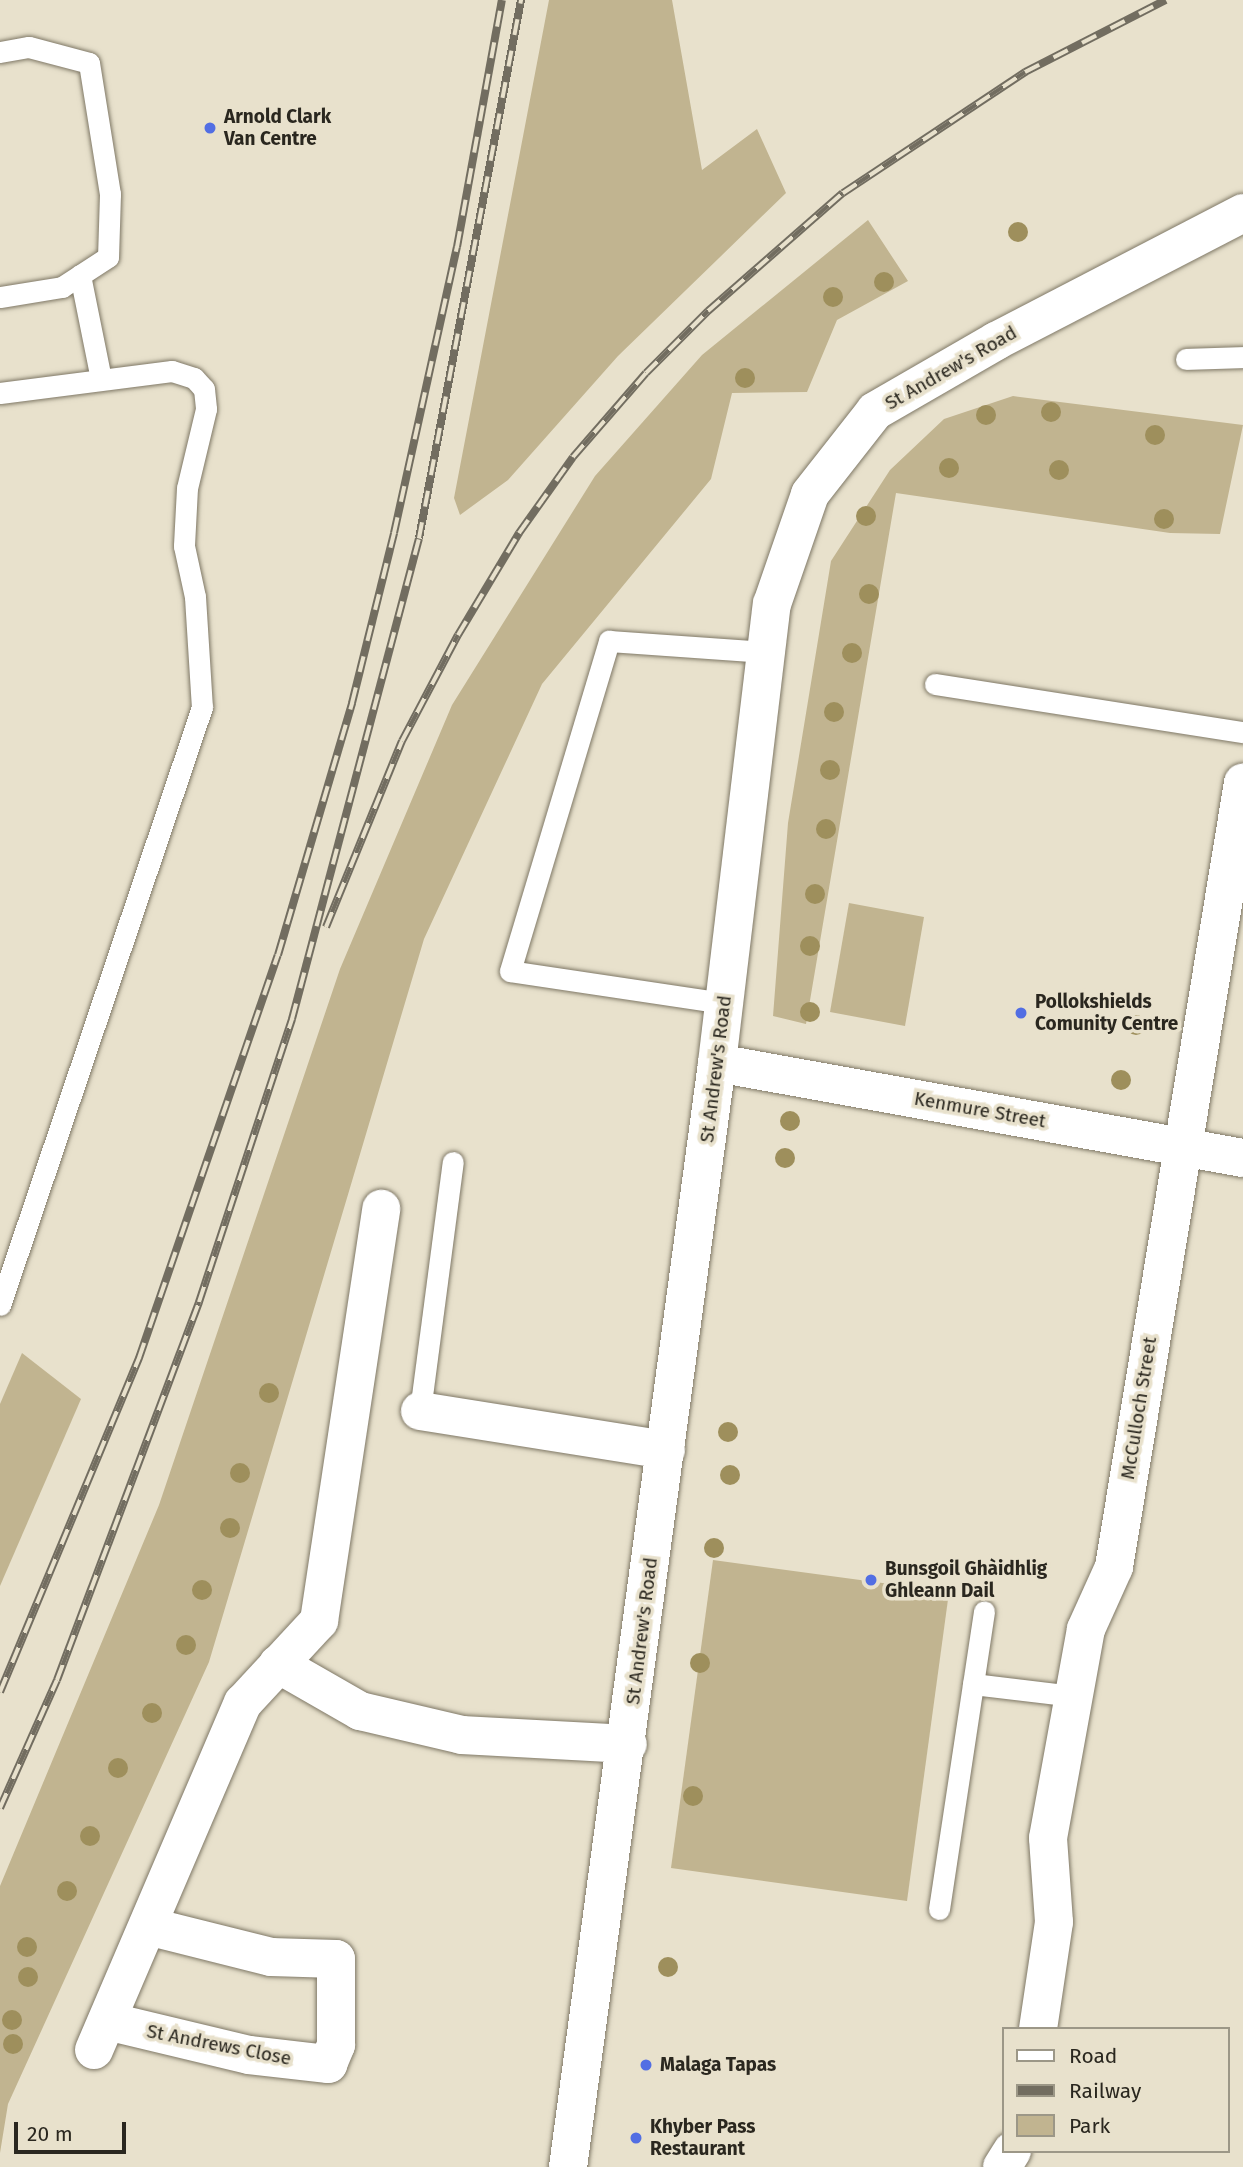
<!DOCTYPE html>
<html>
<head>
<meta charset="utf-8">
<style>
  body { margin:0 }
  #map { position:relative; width:1243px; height:2167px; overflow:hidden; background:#e8e1cc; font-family:"Fira Sans",sans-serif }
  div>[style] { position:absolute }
  .green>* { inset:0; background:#c1b490 }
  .roads { filter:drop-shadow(0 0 2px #7f7866) drop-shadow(0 0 2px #7f7866) }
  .lane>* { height:21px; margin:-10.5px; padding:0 10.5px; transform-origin:10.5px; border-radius:10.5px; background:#fff }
  .street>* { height:38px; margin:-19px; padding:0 19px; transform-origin:19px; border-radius:19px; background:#fff }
  .secondary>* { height:38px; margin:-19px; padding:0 19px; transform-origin:19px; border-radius:19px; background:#fff }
  .rail>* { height:8px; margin-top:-4px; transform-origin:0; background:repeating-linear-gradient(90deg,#e8e1cc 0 16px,#726d60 0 32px); box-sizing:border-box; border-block:2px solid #726d60 }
  .trees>* { width:20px; height:20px; margin:-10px; border-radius:50%; background:#9e8f5c }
  .dots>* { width:19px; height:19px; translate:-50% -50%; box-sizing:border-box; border:4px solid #e8e1cc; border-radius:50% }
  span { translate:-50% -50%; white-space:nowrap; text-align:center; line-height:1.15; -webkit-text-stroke:7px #e8e1cc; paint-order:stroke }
  .poi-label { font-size:19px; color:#2a271f; font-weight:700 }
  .left { translate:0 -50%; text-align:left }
  .street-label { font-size:19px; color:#2a271f }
  .legend { position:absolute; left:1002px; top:2027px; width:228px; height:126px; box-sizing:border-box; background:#e8e1cc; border:2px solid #9c9787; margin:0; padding:9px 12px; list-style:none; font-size:21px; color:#2a271f }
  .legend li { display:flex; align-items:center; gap:14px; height:35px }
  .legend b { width:35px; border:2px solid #9c9787 }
  .scale { position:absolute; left:14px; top:2122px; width:112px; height:32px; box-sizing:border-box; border:4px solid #2a271f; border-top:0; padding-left:9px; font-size:21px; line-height:24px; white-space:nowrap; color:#2a271f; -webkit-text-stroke:5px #e8e1cc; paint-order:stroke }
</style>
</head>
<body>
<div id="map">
  <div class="green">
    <div style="clip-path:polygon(549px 0,672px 0,702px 170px,757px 129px,786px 193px,618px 356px,508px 480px,460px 515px,454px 498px)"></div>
    <div style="clip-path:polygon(868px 220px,908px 281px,837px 320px,807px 392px,732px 393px,711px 479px,542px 684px,424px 939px,209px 1662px,8px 2104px,0 2153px,0 1886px,159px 1505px,340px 969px,452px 705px,595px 476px,702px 355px)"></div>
    <div style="clip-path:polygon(1013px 396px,1243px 425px,1220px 534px,1170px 533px,896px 493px,806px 1024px,773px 1016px,788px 823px,831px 561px,890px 470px,944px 419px)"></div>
    <div style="clip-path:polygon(849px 903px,924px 917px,905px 1026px,830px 1012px)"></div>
    <div style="clip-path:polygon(22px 1353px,81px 1399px,0 1586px,0 1404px)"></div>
    <div style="clip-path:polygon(713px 1560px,949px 1592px,907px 1901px,671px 1868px)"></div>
  </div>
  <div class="roads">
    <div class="lane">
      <div style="left:0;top:52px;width:29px;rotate:-10deg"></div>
      <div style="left:29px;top:47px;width:62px;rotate:14.9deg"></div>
      <div style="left:89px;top:63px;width:133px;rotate:80.9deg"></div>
      <div style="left:110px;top:194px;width:63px;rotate:91.8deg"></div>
      <div style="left:108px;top:257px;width:55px;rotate:146.9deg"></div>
      <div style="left:62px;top:287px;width:63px;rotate:170.8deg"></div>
      <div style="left:80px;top:275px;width:106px;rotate:78.6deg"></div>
      <div style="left:1186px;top:359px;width:57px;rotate:-2deg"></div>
      <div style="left:0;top:393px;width:173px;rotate:-7.3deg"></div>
      <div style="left:172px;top:371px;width:23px;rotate:18deg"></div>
      <div style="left:194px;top:378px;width:15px;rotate:48deg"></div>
      <div style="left:204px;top:389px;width:20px;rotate:84deg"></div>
      <div style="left:206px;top:409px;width:81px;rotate:103.5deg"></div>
      <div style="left:187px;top:488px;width:58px;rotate:93deg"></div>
      <div style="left:184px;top:546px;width:52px;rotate:77.8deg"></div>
      <div style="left:195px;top:597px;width:110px;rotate:86.4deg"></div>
      <div style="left:202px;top:707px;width:631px;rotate:108.66deg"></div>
      <div style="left:935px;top:684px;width:312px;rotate:8.9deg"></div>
      <div style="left:724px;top:1003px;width:216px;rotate:-171.5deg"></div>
      <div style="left:510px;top:971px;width:345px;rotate:-73.3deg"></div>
      <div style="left:609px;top:641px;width:157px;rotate:4deg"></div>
      <div style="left:420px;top:1411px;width:251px;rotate:-82.5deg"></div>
      <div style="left:973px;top:1684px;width:102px;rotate:6.8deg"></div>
      <div style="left:939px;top:1909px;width:301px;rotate:-81.4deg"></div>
    </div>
    <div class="street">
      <div style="left:717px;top:1063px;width:535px;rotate:10.24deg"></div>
      <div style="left:420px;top:1411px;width:249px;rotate:9deg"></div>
      <div style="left:278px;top:1664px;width:95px;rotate:29.8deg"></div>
      <div style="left:360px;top:1711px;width:105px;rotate:13.2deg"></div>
      <div style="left:462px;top:1735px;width:166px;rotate:3.1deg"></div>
      <div style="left:107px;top:2021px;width:146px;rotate:13.5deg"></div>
      <div style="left:249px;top:2055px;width:80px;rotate:6.5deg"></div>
      <div style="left:328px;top:2064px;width:21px;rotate:-67deg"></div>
      <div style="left:336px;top:2045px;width:86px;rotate:-90deg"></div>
      <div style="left:336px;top:1959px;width:65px;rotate:-178.2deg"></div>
      <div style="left:271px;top:1957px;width:127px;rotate:-165.9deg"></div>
      <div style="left:1038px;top:2029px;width:108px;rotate:-81.5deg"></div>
      <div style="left:1054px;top:1922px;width:84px;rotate:-94.1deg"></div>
      <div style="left:1048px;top:1838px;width:212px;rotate:-79.7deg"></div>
      <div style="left:1086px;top:1629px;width:68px;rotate:-65.7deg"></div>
      <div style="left:1114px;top:1567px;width:795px;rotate:-80.66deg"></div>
      <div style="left:94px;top:2050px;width:378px;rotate:-66.8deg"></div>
      <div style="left:243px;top:1703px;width:112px;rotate:-47.2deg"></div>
      <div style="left:319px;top:1621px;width:417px;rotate:-81.4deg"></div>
      <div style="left:1002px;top:2167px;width:19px;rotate:-58deg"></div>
    </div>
    <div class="secondary">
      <div style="left:568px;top:2167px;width:1114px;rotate:-82.31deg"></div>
      <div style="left:717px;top:1063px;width:462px;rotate:-83.2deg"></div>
      <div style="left:772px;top:604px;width:116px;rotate:-70.9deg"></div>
      <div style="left:810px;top:494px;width:105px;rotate:-51.9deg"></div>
      <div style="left:875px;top:411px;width:140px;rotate:-30deg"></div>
      <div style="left:996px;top:341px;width:278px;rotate:-27.4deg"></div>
    </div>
  </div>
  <div class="rail">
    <div style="left:326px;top:927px;width:201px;rotate:-67.8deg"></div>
    <div style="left:402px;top:741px;width:120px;rotate:-62.2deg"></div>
    <div style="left:458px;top:635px;width:119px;rotate:-59.1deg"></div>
    <div style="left:519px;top:533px;width:93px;rotate:-54.6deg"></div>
    <div style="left:573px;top:457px;width:111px;rotate:-49deg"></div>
    <div style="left:646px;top:373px;width:88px;rotate:-45deg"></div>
    <div style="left:708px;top:311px;width:179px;rotate:-41.2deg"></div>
    <div style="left:843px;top:193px;width:219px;rotate:-33.6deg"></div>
    <div style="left:1025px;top:72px;width:158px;rotate:-27.1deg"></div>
    <div style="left:0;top:1692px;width:362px;rotate:-67.4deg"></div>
    <div style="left:139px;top:1358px;width:426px;rotate:-71deg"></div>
    <div style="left:278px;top:955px;width:263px;rotate:-73.6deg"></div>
    <div style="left:352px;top:703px;width:175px;rotate:-76.1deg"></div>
    <div style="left:394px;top:533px;width:293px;rotate:-77.6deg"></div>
    <div style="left:457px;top:247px;width:251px;rotate:-79.7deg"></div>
    <div style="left:0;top:1808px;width:140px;rotate:-66deg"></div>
    <div style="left:57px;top:1680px;width:404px;rotate:-69.4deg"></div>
    <div style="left:199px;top:1302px;width:298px;rotate:-71.8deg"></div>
    <div style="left:292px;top:1019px;width:497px;rotate:-75.2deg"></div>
    <div style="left:419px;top:538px;width:548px;rotate:-79.26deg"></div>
  </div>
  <div class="trees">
    <div style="left:1018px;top:232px"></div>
    <div style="left:884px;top:282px"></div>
    <div style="left:833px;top:297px"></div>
    <div style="left:745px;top:378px"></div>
    <div style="left:1051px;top:412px"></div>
    <div style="left:986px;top:415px"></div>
    <div style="left:1155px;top:435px"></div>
    <div style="left:949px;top:468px"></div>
    <div style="left:1059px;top:470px"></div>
    <div style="left:866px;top:516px"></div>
    <div style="left:1164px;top:519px"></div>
    <div style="left:869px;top:594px"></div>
    <div style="left:852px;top:653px"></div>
    <div style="left:834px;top:712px"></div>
    <div style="left:830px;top:770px"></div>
    <div style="left:826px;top:829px"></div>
    <div style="left:815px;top:894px"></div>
    <div style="left:810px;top:946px"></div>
    <div style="left:810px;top:1012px"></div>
    <div style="left:1136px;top:1025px"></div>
    <div style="left:1121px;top:1080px"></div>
    <div style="left:790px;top:1121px"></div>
    <div style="left:785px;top:1158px"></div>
    <div style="left:269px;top:1393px"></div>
    <div style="left:728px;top:1432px"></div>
    <div style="left:240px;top:1473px"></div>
    <div style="left:730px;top:1475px"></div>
    <div style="left:230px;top:1528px"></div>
    <div style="left:714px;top:1548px"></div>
    <div style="left:202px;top:1590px"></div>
    <div style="left:186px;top:1645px"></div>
    <div style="left:700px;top:1663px"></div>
    <div style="left:152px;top:1713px"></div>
    <div style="left:118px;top:1768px"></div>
    <div style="left:693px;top:1796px"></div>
    <div style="left:90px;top:1836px"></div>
    <div style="left:67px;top:1891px"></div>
    <div style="left:27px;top:1947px"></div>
    <div style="left:668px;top:1967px"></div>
    <div style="left:28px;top:1977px"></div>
    <div style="left:12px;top:2020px"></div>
    <div style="left:13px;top:2044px"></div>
  </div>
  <div class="dots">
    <div style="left:210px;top:128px;background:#526ee3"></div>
    <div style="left:1021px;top:1013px;background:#526ee3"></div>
    <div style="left:871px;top:1580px;background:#526ee3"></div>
    <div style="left:646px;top:2065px;background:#526ee3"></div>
    <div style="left:636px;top:2138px;background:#526ee3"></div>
  </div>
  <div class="poi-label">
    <span class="left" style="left:224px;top:128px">Arnold Clark<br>Van Centre</span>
    <span class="left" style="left:1035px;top:1013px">Pollokshields<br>Comunity Centre</span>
    <span class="left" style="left:885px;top:1580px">Bunsgoil Ghàidhlig<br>Ghleann Dail</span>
    <span class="left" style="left:660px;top:2065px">Malaga Tapas</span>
    <span class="left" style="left:650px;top:2138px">Khyber Pass<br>Restaurant</span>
  </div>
  <div class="street-label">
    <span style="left:951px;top:368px;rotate:-30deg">St Andrew's Road</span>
    <span style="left:716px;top:1069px;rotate:-83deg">St Andrew's Road</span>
    <span style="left:980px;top:1110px;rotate:10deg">Kenmure Street</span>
    <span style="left:1139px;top:1408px;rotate:-81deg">McCulloch Street</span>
    <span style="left:642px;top:1631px;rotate:-83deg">St Andrew's Road</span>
    <span style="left:219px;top:2045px;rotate:11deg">St Andrews Close</span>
  </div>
  <ul class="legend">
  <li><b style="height:9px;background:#fff"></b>Road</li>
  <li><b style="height:9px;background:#726d60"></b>Railway</li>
  <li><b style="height:19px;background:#c1b490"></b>Park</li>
  </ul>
  <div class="scale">20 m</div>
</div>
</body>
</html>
